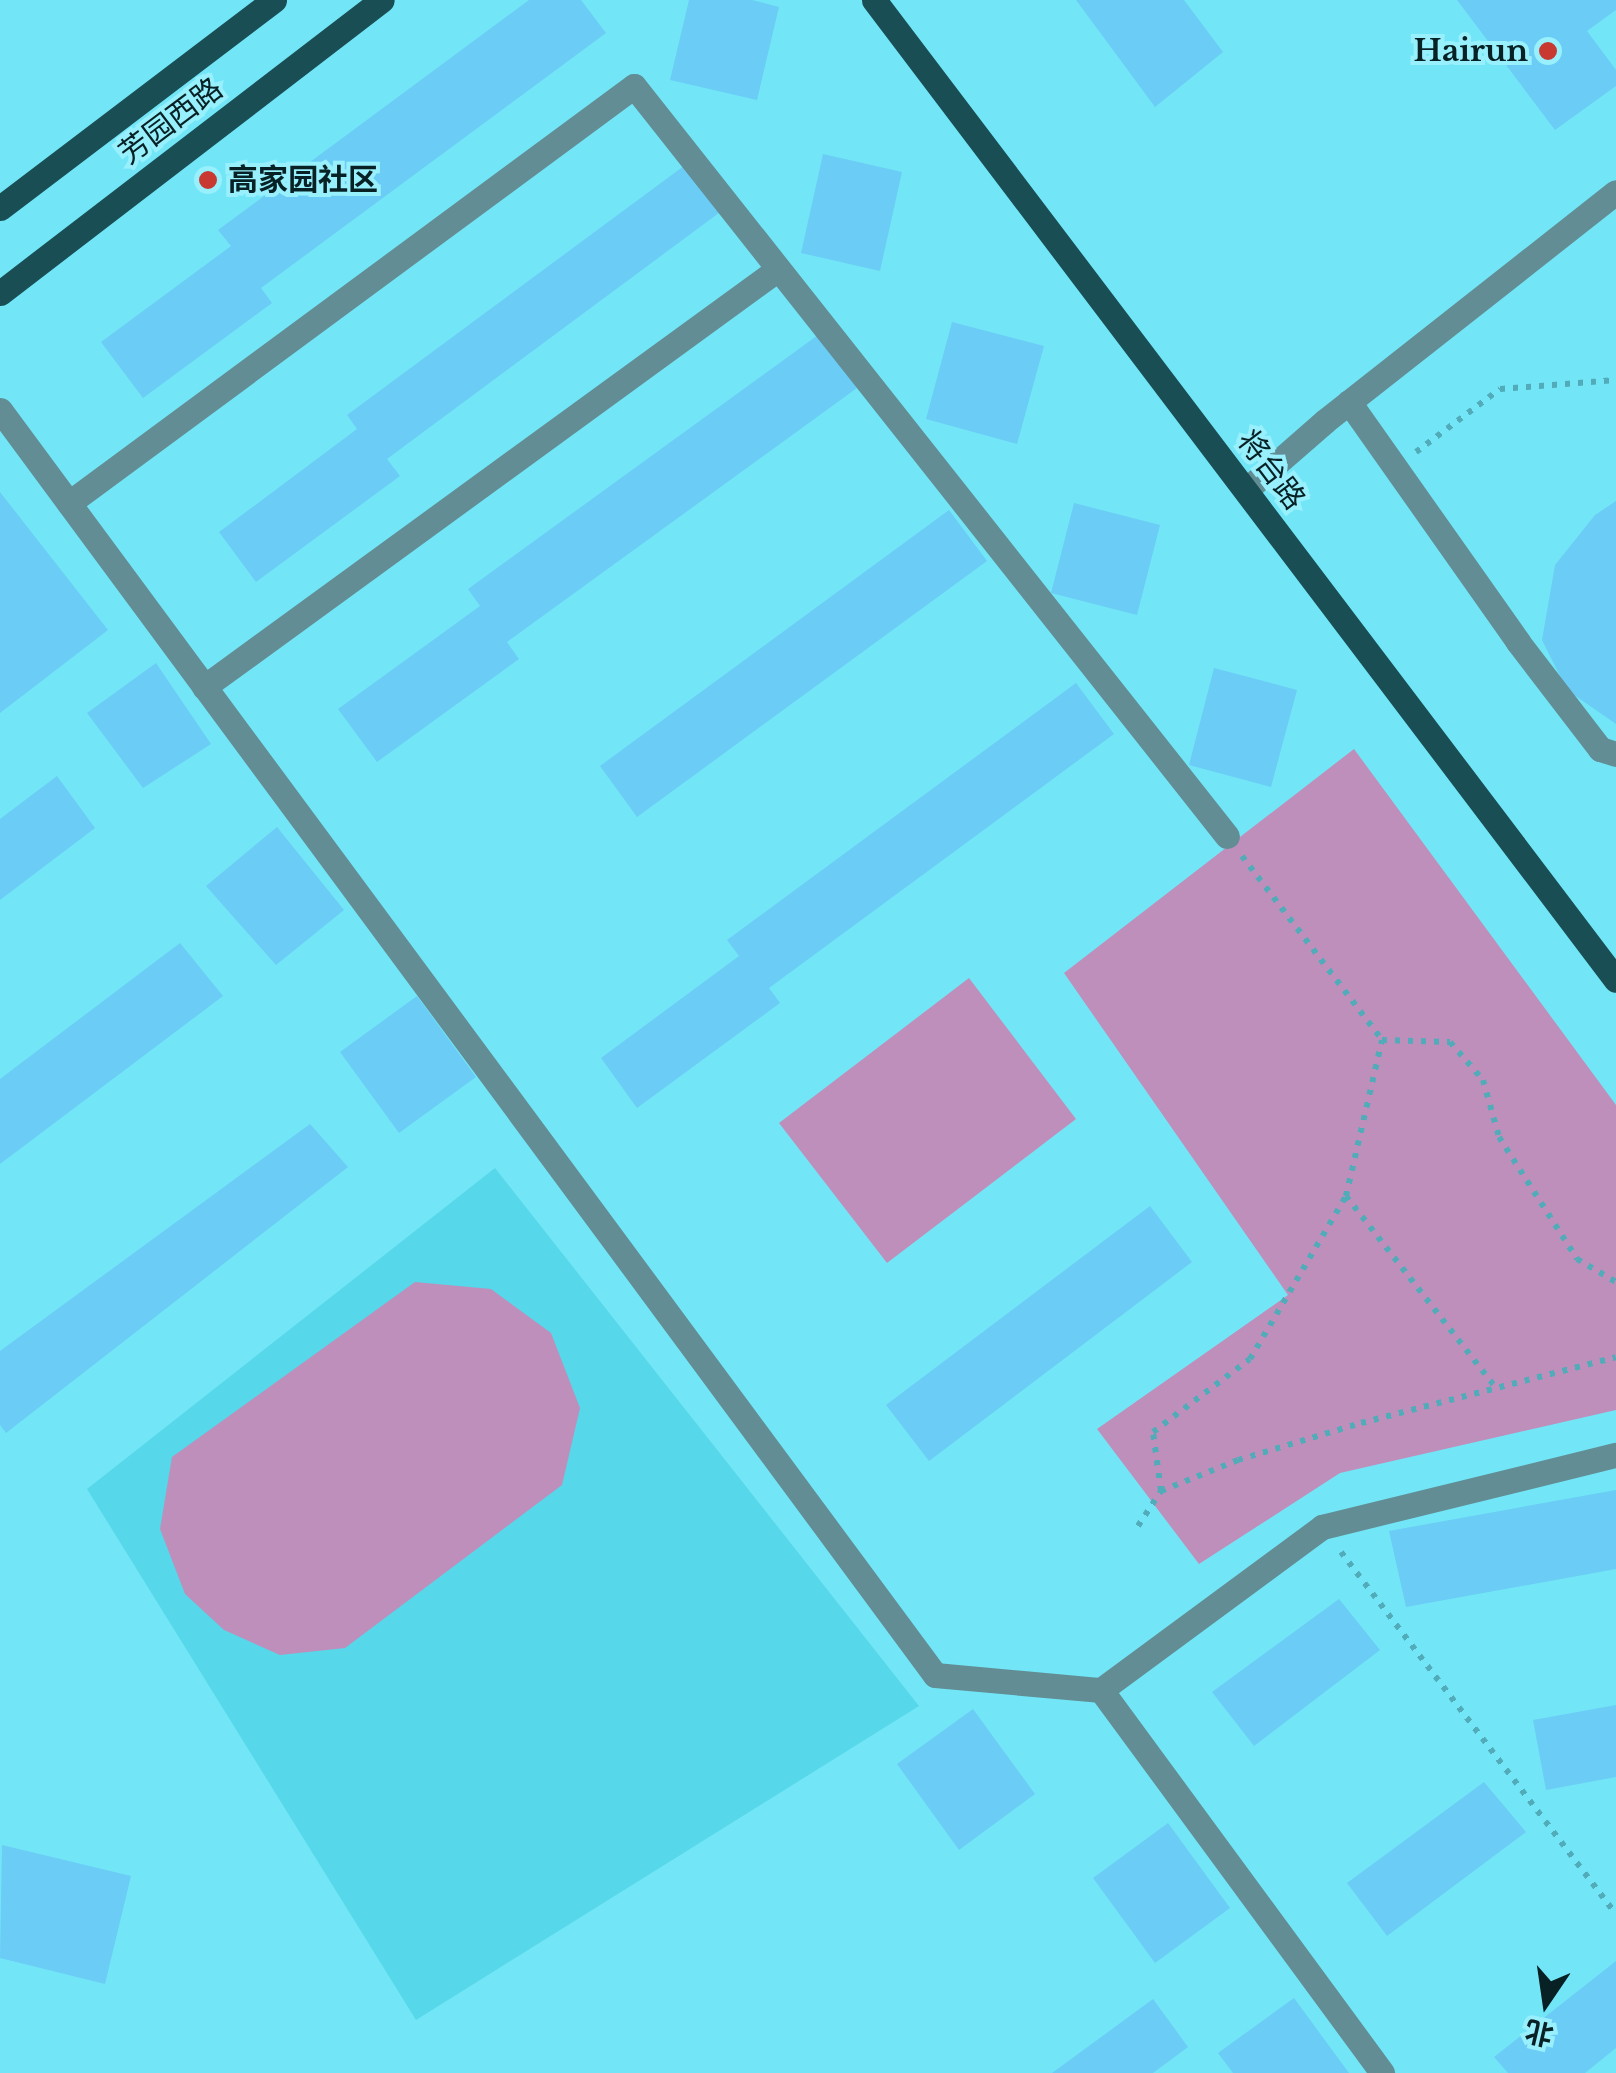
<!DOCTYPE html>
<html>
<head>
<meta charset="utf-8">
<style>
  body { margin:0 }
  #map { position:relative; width:1616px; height:2073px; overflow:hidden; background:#72e6f7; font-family:"Libre Baskerville","Noto Sans SC",serif }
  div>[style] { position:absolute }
  .built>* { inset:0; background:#56d7ea }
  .green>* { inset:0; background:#be8fbb }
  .building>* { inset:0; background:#6bccf5 }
  .path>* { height:6px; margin-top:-3px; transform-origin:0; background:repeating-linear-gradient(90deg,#52abb8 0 5px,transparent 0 13px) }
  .minor>* { height:25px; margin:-12.5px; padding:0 12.5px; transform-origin:12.5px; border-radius:12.5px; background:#628d94 }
  .major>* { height:25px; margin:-12.5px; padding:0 12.5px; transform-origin:12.5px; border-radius:12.5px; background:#1a4e55 }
  .dots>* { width:28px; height:28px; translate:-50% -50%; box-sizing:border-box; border:5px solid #98f0fd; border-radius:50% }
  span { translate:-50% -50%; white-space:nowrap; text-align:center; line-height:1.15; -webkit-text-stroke:8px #98f0fd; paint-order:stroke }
  .poi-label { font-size:30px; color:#072125; font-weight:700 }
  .right { translate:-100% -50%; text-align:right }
  .left { translate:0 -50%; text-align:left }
  .street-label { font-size:30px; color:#072125 }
  .north { position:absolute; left:1496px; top:1953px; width:100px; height:100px; -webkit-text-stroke:8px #98f0fd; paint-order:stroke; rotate:193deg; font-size:28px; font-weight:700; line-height:40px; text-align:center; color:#072125 }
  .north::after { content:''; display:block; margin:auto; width:35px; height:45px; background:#072125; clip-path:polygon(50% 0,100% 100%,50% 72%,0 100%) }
</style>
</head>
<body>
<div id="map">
  <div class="built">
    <div style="clip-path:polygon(495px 1168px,919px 1706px,416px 2020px,87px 1489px)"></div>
  </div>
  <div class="green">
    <div style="clip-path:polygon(1354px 749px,1616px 1105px,1616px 1410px,1340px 1473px,1199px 1564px,1097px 1429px,1288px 1295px,1064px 973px)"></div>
    <div style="clip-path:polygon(969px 978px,1076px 1119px,887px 1263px,779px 1123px)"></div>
    <div style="clip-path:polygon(415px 1282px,491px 1289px,551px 1333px,580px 1408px,562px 1485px,345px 1648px,280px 1655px,224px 1630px,185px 1594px,160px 1529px,172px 1457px)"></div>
  </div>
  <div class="building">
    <div style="clip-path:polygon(529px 0,581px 0,606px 33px,261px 288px,272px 303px,143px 398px,101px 342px,231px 246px,218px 230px)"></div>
    <div style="clip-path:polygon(689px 0,752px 0,779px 7px,757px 100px,670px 80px)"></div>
    <div style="clip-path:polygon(1076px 0,1184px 0,1223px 52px,1155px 107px)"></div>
    <div style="clip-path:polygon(1457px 0,1616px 0,1616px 10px,1587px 31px,1616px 70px,1616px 86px,1555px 130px)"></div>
    <div style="clip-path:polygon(823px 154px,902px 172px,880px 271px,801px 253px)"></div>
    <div style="clip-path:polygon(696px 157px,731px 204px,387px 459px,400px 476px,256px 582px,219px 532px,357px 429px,347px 415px)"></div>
    <div style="clip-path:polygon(952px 322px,1044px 346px,1017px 444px,926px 419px)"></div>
    <div style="clip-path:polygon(818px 335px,857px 388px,507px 642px,519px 659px,377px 762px,338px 709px,480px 606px,468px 589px)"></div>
    <div style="clip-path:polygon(0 492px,108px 630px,0 713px)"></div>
    <div style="clip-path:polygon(1616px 501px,1616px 724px,1567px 690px,1542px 640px,1555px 565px,1595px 515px)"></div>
    <div style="clip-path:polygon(1074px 503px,1160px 525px,1137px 615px,1051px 593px)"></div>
    <div style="clip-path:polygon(949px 510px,987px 561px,637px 817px,600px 766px)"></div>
    <div style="clip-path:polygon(156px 663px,211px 744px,143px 788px,87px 713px)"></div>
    <div style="clip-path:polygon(1214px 668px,1297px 690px,1271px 787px,1189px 765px)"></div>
    <div style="clip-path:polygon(1076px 683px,1114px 734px,769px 988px,780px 1003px,637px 1108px,601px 1058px,739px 956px,727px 940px)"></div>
    <div style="clip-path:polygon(57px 776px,95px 828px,0 900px,0 819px)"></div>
    <div style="clip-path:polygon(277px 827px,344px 910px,276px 965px,206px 886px)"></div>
    <div style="clip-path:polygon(180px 943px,223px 996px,0 1164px,0 1079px)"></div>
    <div style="clip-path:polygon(417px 996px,476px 1077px,399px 1133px,340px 1052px)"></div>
    <div style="clip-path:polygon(310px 1124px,348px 1167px,6px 1433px,0 1425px,0 1351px)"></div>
    <div style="clip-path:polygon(1150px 1206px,1192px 1262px,929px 1461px,886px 1405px)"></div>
    <div style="clip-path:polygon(1616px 1490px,1616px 1569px,1406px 1607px,1389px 1531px)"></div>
    <div style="clip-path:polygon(1339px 1599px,1380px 1650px,1254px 1746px,1212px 1692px)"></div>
    <div style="clip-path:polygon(1616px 1705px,1616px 1777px,1546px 1790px,1533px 1720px)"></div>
    <div style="clip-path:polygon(973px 1709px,1035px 1794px,959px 1850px,897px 1764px)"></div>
    <div style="clip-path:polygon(1484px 1782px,1526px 1832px,1387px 1936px,1347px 1883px)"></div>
    <div style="clip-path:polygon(1168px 1823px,1230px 1908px,1155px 1963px,1093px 1878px)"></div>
    <div style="clip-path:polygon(2px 1845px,131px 1876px,105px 1984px,0 1958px)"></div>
    <div style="clip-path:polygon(1616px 1961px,1616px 2048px,1585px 2073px,1508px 2073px,1494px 2057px)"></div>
    <div style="clip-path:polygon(1294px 1998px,1349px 2073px,1233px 2073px,1218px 2053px)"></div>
    <div style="clip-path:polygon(1153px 1999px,1188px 2047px,1153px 2073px,1052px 2073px)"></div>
  </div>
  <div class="path">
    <div style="left:1416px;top:452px;width:105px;rotate:-36.9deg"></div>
    <div style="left:1500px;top:389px;width:116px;rotate:-4.4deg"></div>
    <div style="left:1242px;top:856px;width:231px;rotate:52.7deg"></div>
    <div style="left:1382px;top:1040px;width:68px;rotate:1.7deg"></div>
    <div style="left:1450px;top:1042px;width:50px;rotate:49deg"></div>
    <div style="left:1483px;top:1080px;width:59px;rotate:74.3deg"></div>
    <div style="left:1499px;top:1137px;width:145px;rotate:57.4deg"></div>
    <div style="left:1577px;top:1259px;width:45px;rotate:30.5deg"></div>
    <div style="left:1346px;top:1196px;width:244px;rotate:52deg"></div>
    <div style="left:1161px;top:1491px;width:83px;rotate:-21.9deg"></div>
    <div style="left:1238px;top:1460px;width:128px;rotate:-16.7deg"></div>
    <div style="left:1361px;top:1423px;width:263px;rotate:-14.5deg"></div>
    <div style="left:1138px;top:1526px;width:42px;rotate:-56.7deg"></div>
    <div style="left:1161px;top:1491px;width:60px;rotate:-97.7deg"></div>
    <div style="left:1153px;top:1432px;width:121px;rotate:-37deg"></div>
    <div style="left:1250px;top:1359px;width:189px;rotate:-59.5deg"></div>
    <div style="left:1346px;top:1196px;width:160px;rotate:-77deg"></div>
    <div style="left:1341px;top:1552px;width:455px;rotate:52.8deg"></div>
  </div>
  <div class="minor">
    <div style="left:1349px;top:402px;width:294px;rotate:54.8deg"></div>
    <div style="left:1518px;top:642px;width:135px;rotate:52.5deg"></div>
    <div style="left:1600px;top:749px;width:17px;rotate:17deg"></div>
    <div style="left:0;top:410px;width:1573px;rotate:53.53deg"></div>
    <div style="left:935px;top:1675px;width:167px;rotate:5.2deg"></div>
    <div style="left:1101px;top:1690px;width:275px;rotate:-36.4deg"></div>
    <div style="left:1322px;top:1527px;width:303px;rotate:-13.8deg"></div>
    <div style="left:1246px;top:490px;width:105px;rotate:-41.1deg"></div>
    <div style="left:1325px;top:421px;width:370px;rotate:-38.2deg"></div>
    <div style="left:69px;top:503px;width:702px;rotate:-36.43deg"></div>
    <div style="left:634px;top:86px;width:956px;rotate:51.67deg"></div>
    <div style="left:204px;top:687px;width:710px;rotate:-36.06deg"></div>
    <div style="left:1101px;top:1690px;width:475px;rotate:53.7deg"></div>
  </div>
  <div class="major">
    <div style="left:874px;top:0;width:1229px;rotate:52.87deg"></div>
    <div style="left:0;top:208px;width:344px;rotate:-37.2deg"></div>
    <div style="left:0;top:293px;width:481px;rotate:-37.5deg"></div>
  </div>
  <div class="dots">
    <div style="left:1548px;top:51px;background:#c83a31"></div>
    <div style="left:208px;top:180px;background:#c83a31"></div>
  </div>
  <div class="poi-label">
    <span class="right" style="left:1528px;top:51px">Hairun</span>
    <span class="left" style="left:228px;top:180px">高家园社区</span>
  </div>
  <div class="street-label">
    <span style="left:171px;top:121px;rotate:-37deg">芳园西路</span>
    <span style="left:1271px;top:470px;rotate:53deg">将台路</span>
  </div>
  <div class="north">北</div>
</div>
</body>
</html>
